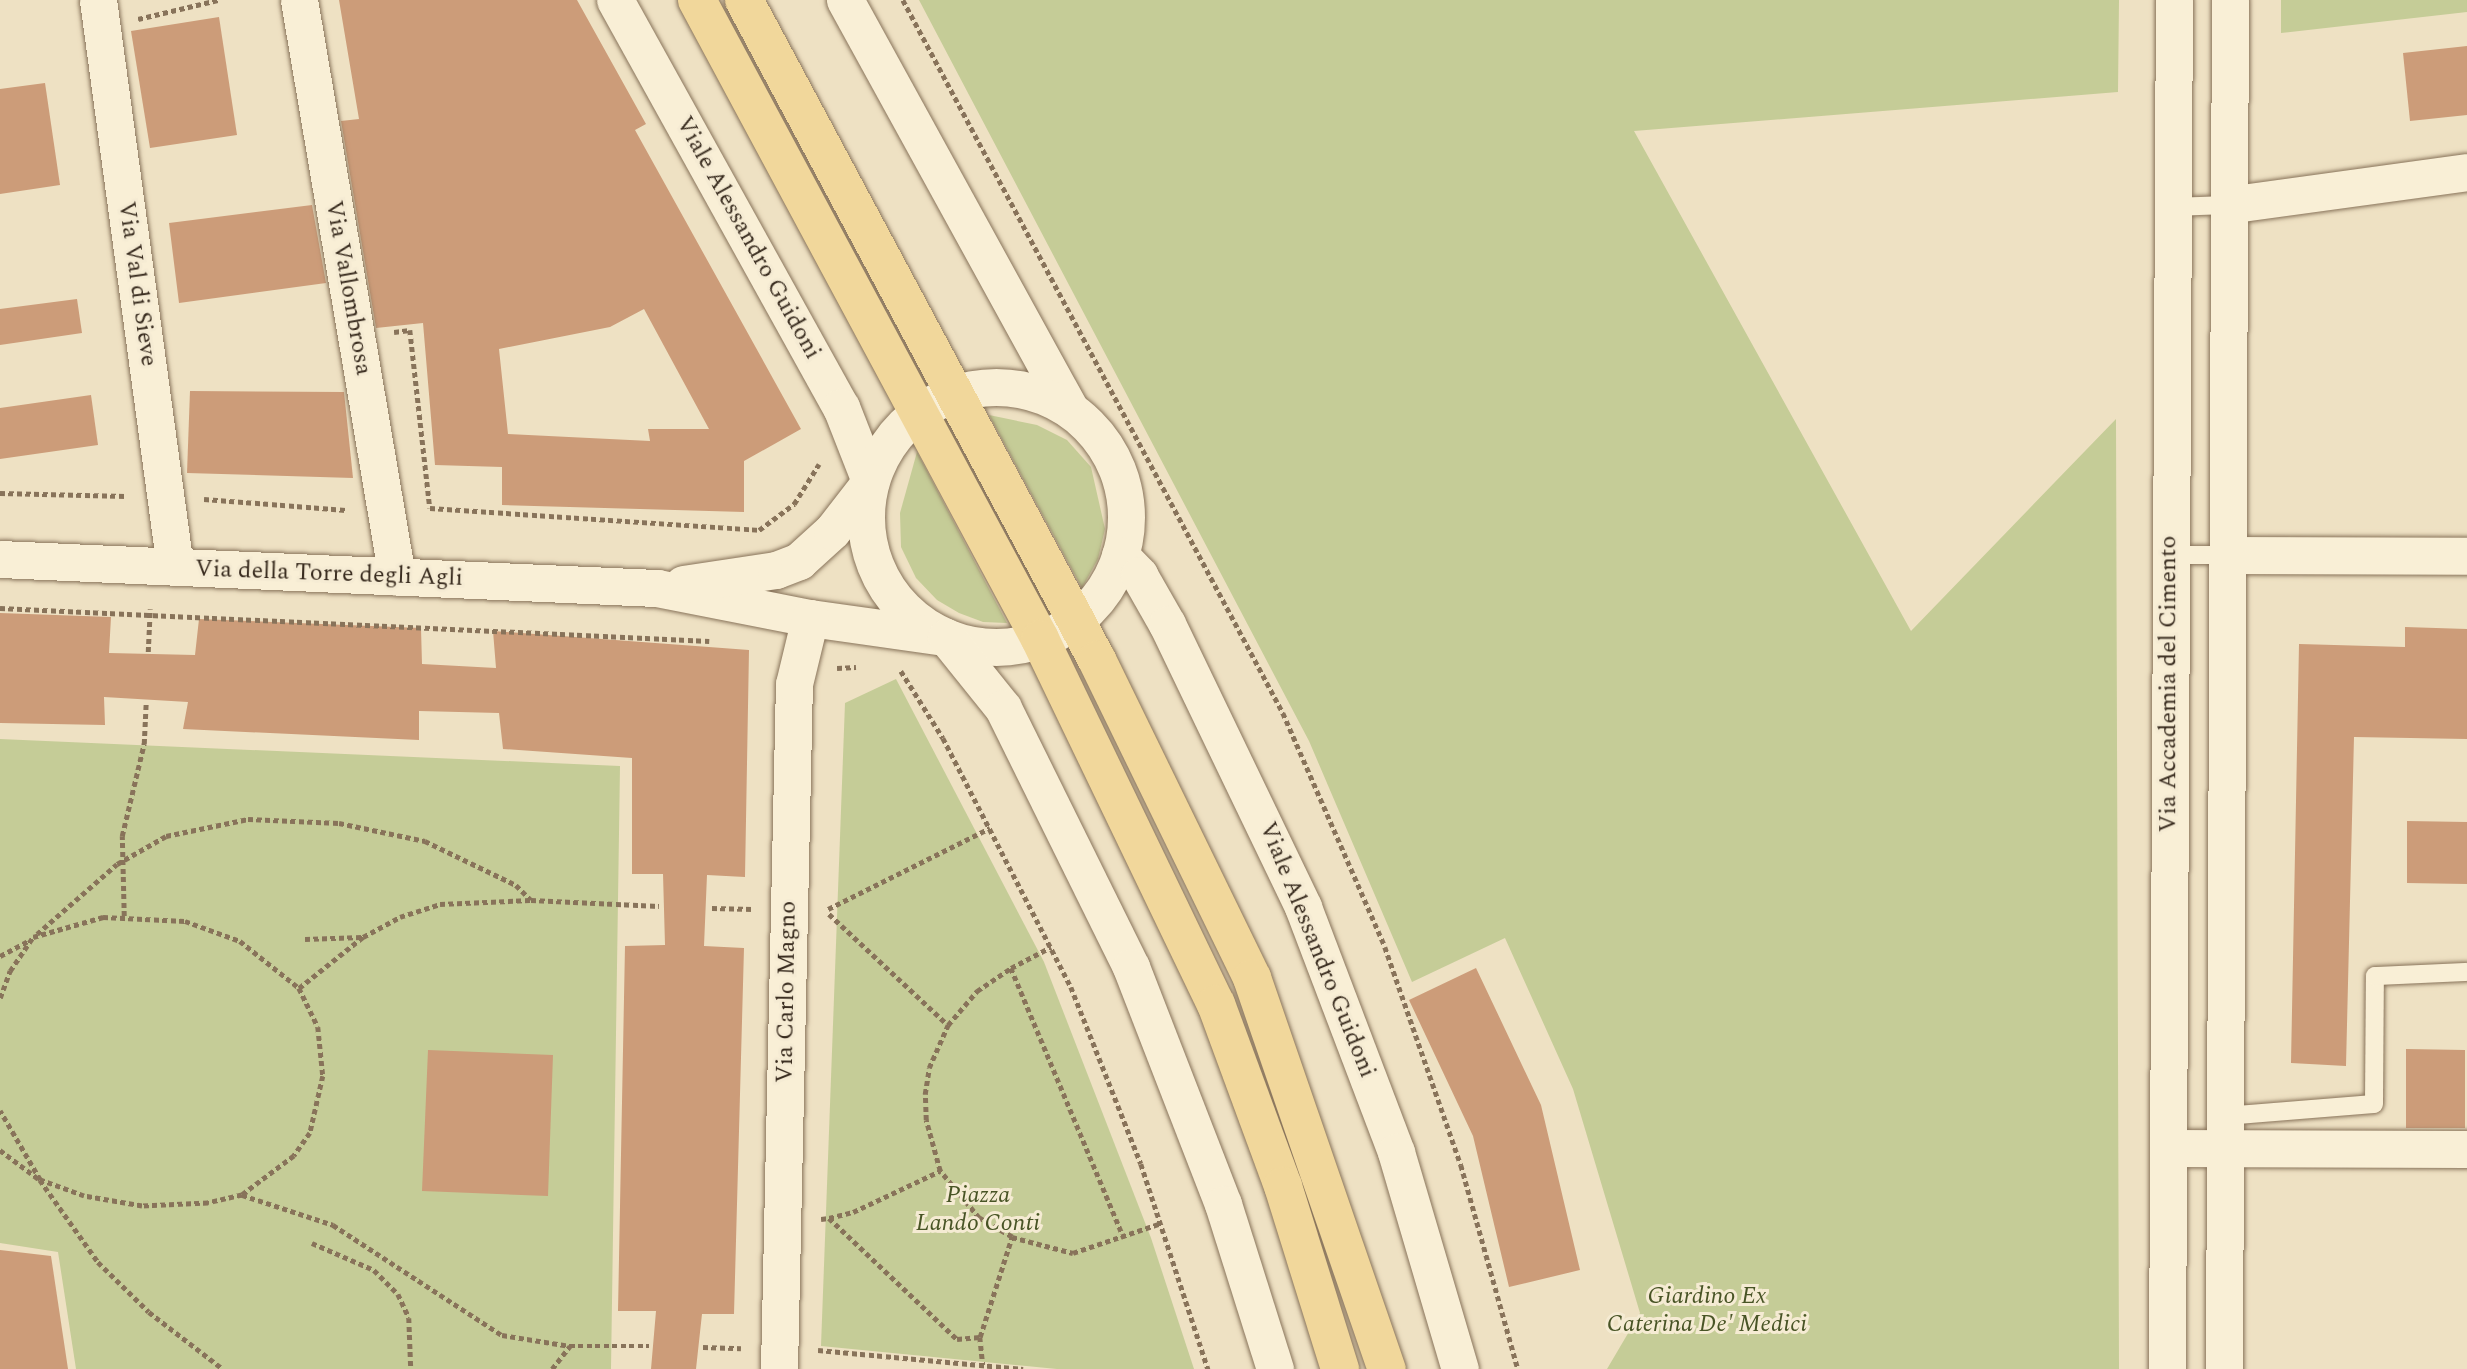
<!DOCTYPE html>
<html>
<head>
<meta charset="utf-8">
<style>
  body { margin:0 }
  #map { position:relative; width:2467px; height:1369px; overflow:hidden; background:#eee1c3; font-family:Spectral,serif }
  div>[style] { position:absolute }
  .green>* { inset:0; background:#c5cc97 }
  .building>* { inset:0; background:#cc9c79 }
  .path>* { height:4.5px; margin-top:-2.25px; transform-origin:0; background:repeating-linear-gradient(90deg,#88735a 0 5px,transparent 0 8.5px) }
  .roads { filter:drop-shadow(0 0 2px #88735a) drop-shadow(0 0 2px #88735a) }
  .lane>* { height:18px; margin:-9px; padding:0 9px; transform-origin:9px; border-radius:9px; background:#f9efd6 }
  .street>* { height:37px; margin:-18.5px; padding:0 18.5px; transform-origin:18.5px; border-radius:18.5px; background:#f9efd6 }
  .street>.ring { margin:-18.5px; padding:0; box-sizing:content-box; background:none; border:37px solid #f9efd6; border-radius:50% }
  .primary>* { height:38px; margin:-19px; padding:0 19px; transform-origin:19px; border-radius:19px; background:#f1d79b }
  span { translate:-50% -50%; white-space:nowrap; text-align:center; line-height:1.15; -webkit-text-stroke:6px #f5ebd3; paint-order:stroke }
  .street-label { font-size:24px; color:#382b1e }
  .park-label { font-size:24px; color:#485425; font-style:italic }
</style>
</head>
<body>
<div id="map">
  <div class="green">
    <div style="clip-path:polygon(919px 0,2119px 0,2118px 92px,1634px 131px,1911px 631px,2116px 419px,2119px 1369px,1607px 1369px,1640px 1313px,1573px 1089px,1505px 938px,1412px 982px,1309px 741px)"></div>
    <div style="clip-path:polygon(2281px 0,2467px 0,2467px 12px,2281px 33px)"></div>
    <div style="clip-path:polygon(989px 415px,1037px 425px,1067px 440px,1091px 467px,1105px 529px,1098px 559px,1082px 588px)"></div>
    <div style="clip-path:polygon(917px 452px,1007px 623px,983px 622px,959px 613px,937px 600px,916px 578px,901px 547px,900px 513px)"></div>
    <div style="clip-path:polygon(896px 679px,1044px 962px,1151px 1238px,1194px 1369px,1057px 1369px,821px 1346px,845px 703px)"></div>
    <div style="clip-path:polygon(0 739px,620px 766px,611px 1369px,76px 1369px,58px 1252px,0 1243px)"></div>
  </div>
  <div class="building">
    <div style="clip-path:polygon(evenodd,339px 0,577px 0,646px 124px,635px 130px,801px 429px,744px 461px,744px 512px,502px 505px,502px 467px,435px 465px,423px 323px,376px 328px,341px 121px,359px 119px,339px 0,644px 309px,709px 429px,648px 429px,650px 441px,508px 434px,499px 349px,610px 327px,644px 309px)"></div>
    <div style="clip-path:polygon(219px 17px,237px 135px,150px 148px,131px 31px)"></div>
    <div style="clip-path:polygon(2467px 46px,2467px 115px,2410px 121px,2403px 53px)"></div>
    <div style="clip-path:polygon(45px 83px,60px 185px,0 194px,0 89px)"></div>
    <div style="clip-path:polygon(312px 205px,326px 283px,179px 303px,169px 223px)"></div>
    <div style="clip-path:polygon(77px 299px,82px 333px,0 345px,0 309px)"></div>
    <div style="clip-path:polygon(190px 391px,344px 392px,353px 478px,187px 473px)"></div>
    <div style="clip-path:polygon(91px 395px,98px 445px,0 459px,0 408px)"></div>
    <div style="clip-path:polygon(0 613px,111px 617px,109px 653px,195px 655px,199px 619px,421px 628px,422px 664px,496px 668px,493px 631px,749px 650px,745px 877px,707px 875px,704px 946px,744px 948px,734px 1314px,702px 1314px,696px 1369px,651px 1369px,656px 1311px,618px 1311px,625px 946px,665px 945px,663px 874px,632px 874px,632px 758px,503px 749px,499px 713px,419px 711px,419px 740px,183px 729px,188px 702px,104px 697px,105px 725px,0 723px)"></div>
    <div style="clip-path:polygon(2405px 627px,2467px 629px,2467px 739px,2354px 737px,2346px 1066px,2291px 1063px,2299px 644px,2405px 647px)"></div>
    <div style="clip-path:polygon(2407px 821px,2467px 822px,2467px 884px,2407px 883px)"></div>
    <div style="clip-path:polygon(1476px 968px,1541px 1105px,1580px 1270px,1509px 1287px,1473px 1136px,1409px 1000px)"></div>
    <div style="clip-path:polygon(2406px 1049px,2465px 1050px,2465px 1128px,2406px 1128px)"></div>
    <div style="clip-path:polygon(428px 1050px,553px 1055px,548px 1196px,422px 1191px)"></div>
    <div style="clip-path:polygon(0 1250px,51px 1256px,68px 1369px,0 1369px)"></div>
  </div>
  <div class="path">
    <div style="left:903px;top:0;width:808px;rotate:61.94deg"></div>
    <div style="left:1283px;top:713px;width:255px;rotate:66.4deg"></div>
    <div style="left:1385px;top:947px;width:231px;rotate:70.8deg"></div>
    <div style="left:1461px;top:1165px;width:212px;rotate:74.4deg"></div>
    <div style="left:138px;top:19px;width:82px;rotate:-13.4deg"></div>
    <div style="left:394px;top:332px;width:16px;rotate:-7deg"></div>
    <div style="left:410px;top:330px;width:179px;rotate:83.6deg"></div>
    <div style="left:430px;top:508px;width:330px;rotate:3.8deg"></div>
    <div style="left:759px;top:530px;width:44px;rotate:-36.6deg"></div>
    <div style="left:794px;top:504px;width:47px;rotate:-58deg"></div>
    <div style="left:0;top:493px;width:126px;rotate:1.4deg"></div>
    <div style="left:204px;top:499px;width:142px;rotate:4.4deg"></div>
    <div style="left:0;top:608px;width:710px;rotate:2.66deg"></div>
    <div style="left:148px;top:652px;width:43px;rotate:-87.3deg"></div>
    <div style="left:837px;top:668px;width:19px;rotate:-3deg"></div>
    <div style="left:901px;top:671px;width:79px;rotate:57.9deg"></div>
    <div style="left:943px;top:738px;width:280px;rotate:62.8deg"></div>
    <div style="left:1071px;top:987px;width:190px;rotate:68.4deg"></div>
    <div style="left:1141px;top:1164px;width:216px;rotate:71.9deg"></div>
    <div style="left:712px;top:908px;width:41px;rotate:1.4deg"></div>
    <div style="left:828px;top:909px;width:181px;rotate:-26.6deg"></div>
    <div style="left:829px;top:914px;width:163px;rotate:43deg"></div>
    <div style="left:124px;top:916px;width:80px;rotate:-91.4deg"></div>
    <div style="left:122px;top:836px;width:95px;rotate:-76.6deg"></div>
    <div style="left:144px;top:744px;width:42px;rotate:-87.3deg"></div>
    <div style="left:37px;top:934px;width:106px;rotate:-41.2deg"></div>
    <div style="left:117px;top:864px;width:56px;rotate:-29.7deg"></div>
    <div style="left:166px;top:836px;width:84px;rotate:-11.7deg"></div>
    <div style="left:248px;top:819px;width:91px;rotate:2.5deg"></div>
    <div style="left:339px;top:823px;width:88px;rotate:11.8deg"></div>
    <div style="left:425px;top:841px;width:101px;rotate:25.8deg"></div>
    <div style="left:516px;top:885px;width:21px;rotate:45deg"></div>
    <div style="left:531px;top:900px;width:128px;rotate:2.7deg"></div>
    <div style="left:305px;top:939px;width:57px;rotate:-2deg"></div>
    <div style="left:0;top:956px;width:34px;rotate:-28deg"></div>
    <div style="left:1011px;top:968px;width:45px;rotate:-27.7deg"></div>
    <div style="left:299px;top:988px;width:82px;rotate:-38.6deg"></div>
    <div style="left:363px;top:937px;width:42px;rotate:-28.4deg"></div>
    <div style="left:400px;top:917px;width:42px;rotate:-18deg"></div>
    <div style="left:440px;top:904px;width:90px;rotate:-2.5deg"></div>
    <div style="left:0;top:998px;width:29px;rotate:-70deg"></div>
    <div style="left:10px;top:971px;width:41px;rotate:-55.9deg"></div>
    <div style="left:33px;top:937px;width:73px;rotate:-15.9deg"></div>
    <div style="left:103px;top:917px;width:82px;rotate:2.8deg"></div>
    <div style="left:185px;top:921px;width:59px;rotate:20deg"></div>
    <div style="left:240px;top:941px;width:75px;rotate:38.5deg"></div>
    <div style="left:299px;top:988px;width:43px;rotate:64deg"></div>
    <div style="left:318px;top:1027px;width:49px;rotate:84.2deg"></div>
    <div style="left:323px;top:1076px;width:58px;rotate:102.8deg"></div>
    <div style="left:310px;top:1133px;width:28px;rotate:125deg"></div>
    <div style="left:294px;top:1156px;width:65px;rotate:143.1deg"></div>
    <div style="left:242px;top:1195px;width:35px;rotate:167deg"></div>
    <div style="left:208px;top:1203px;width:66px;rotate:177.4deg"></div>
    <div style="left:142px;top:1206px;width:59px;rotate:-170.2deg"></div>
    <div style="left:84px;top:1196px;width:47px;rotate:-160deg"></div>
    <div style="left:40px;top:1180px;width:80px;rotate:-120.1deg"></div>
    <div style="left:0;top:1150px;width:50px;rotate:36.9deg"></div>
    <div style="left:40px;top:1180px;width:100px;rotate:54.7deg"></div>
    <div style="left:98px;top:1262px;width:71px;rotate:44.4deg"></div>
    <div style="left:149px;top:1312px;width:93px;rotate:37.6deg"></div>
    <div style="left:242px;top:1195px;width:96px;rotate:18.2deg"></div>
    <div style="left:333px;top:1225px;width:202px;rotate:33.1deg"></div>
    <div style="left:502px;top:1335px;width:69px;rotate:9.2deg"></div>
    <div style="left:829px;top:1218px;width:25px;rotate:-14deg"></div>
    <div style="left:853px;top:1212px;width:96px;rotate:-25.2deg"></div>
    <div style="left:821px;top:1219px;width:8px;rotate:-7deg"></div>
    <div style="left:829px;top:1218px;width:176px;rotate:43.4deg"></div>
    <div style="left:957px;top:1339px;width:23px;rotate:-5deg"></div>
    <div style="left:980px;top:1337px;width:105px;rotate:-72.3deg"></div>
    <div style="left:1012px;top:1237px;width:63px;rotate:14.7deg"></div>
    <div style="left:1073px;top:1253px;width:93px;rotate:-18.8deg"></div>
    <div style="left:1012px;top:1237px;width:38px;rotate:-150deg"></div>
    <div style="left:979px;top:1218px;width:61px;rotate:-129.7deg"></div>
    <div style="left:940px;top:1171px;width:53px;rotate:-105.4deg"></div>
    <div style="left:926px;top:1120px;width:26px;rotate:-92deg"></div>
    <div style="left:925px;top:1094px;width:26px;rotate:-81deg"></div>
    <div style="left:929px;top:1068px;width:47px;rotate:-66.2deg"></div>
    <div style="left:948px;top:1025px;width:45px;rotate:-49.5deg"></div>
    <div style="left:977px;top:991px;width:41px;rotate:-34.1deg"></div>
    <div style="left:1011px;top:968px;width:293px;rotate:67.3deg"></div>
    <div style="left:312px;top:1243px;width:68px;rotate:23.5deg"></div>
    <div style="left:374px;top:1270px;width:34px;rotate:45deg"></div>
    <div style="left:398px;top:1294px;width:26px;rotate:65deg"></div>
    <div style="left:409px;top:1318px;width:51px;rotate:87.8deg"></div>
    <div style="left:980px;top:1337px;width:28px;rotate:84deg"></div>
    <div style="left:703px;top:1347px;width:38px;rotate:2deg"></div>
    <div style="left:818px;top:1350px;width:206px;rotate:5.3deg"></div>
    <div style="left:552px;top:1369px;width:29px;rotate:-52deg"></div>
    <div style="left:570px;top:1346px;width:79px"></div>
  </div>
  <div class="roads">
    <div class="lane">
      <div style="left:2172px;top:207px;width:55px;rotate:-2.1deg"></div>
      <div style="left:2170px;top:555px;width:56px"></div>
      <div style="left:2225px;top:1116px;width:149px;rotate:-4.6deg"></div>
      <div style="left:2374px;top:1104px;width:128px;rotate:-89.6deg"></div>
      <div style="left:2375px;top:976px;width:92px;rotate:-2.5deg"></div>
    </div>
    <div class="street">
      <div style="left:98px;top:0;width:572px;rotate:82.27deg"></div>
      <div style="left:299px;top:0;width:585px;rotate:80.36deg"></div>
      <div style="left:615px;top:0;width:466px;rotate:61deg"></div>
      <div style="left:841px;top:407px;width:79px;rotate:68.6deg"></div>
      <div style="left:845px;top:0;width:467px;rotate:61.2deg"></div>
      <div style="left:2227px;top:205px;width:242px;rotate:-7.8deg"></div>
      <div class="ring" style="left:866px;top:387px;width:223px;height:223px"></div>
      <div style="left:1120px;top:555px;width:28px;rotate:46deg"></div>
      <div style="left:1139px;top:575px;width:56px;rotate:60.3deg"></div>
      <div style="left:1167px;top:624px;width:314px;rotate:64.3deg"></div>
      <div style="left:1303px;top:907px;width:262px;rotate:69.2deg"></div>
      <div style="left:1396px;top:1152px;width:226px;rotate:73.6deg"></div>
      <div style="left:2226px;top:555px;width:241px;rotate:0.2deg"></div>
      <div style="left:0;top:559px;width:658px;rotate:2.53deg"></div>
      <div style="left:657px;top:588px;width:156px;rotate:11.1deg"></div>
      <div style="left:810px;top:618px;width:137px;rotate:8deg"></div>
      <div style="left:683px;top:584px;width:94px;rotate:-8.6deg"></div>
      <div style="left:776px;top:570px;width:25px;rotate:-21deg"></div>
      <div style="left:799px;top:561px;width:45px;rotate:-42.3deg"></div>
      <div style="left:832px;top:531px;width:62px;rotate:-52.2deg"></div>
      <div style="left:946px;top:637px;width:91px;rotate:51.2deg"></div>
      <div style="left:1003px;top:708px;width:289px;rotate:63.7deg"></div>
      <div style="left:1131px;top:967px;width:254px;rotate:68.8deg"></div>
      <div style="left:1223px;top:1204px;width:173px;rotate:72.5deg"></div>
      <div style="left:2168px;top:1148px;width:299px;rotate:0.2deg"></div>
      <div style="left:779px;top:1369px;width:685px;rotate:-88.75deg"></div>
      <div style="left:794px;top:684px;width:68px;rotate:-76.4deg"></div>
      <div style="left:2167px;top:1369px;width:1369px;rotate:-89.71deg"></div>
      <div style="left:2224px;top:1369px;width:1369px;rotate:-89.75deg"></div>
    </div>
    <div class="primary">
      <div style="left:697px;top:0;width:725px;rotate:61.77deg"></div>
      <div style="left:1040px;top:639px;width:405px;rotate:64.3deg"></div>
      <div style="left:1216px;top:1004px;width:194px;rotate:69.8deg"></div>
      <div style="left:1283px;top:1186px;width:192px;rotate:72.7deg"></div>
      <div style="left:744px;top:0;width:748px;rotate:61.86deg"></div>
      <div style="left:1097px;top:660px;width:354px;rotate:64deg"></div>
      <div style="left:1252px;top:978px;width:414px;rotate:71deg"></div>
    </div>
  </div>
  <div class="street-label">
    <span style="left:748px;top:238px;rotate:61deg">Viale Alessandro Guidoni</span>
    <span style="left:137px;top:284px;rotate:82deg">Via Val di Sieve</span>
    <span style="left:348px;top:288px;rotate:80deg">Via Vallombrosa</span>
    <span style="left:329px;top:574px;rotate:2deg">Via della Torre degli Agli</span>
    <span style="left:2169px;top:684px;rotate:-90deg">Via Accademia del Cimento</span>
    <span style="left:1317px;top:950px;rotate:68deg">Viale Alessandro Guidoni</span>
    <span style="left:787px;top:992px;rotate:-89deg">Via Carlo Magno</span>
  </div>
  <div class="park-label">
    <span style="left:978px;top:1210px">Piazza<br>Lando Conti</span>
    <span style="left:1707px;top:1311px">Giardino Ex<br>Caterina De' Medici</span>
  </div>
</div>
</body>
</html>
